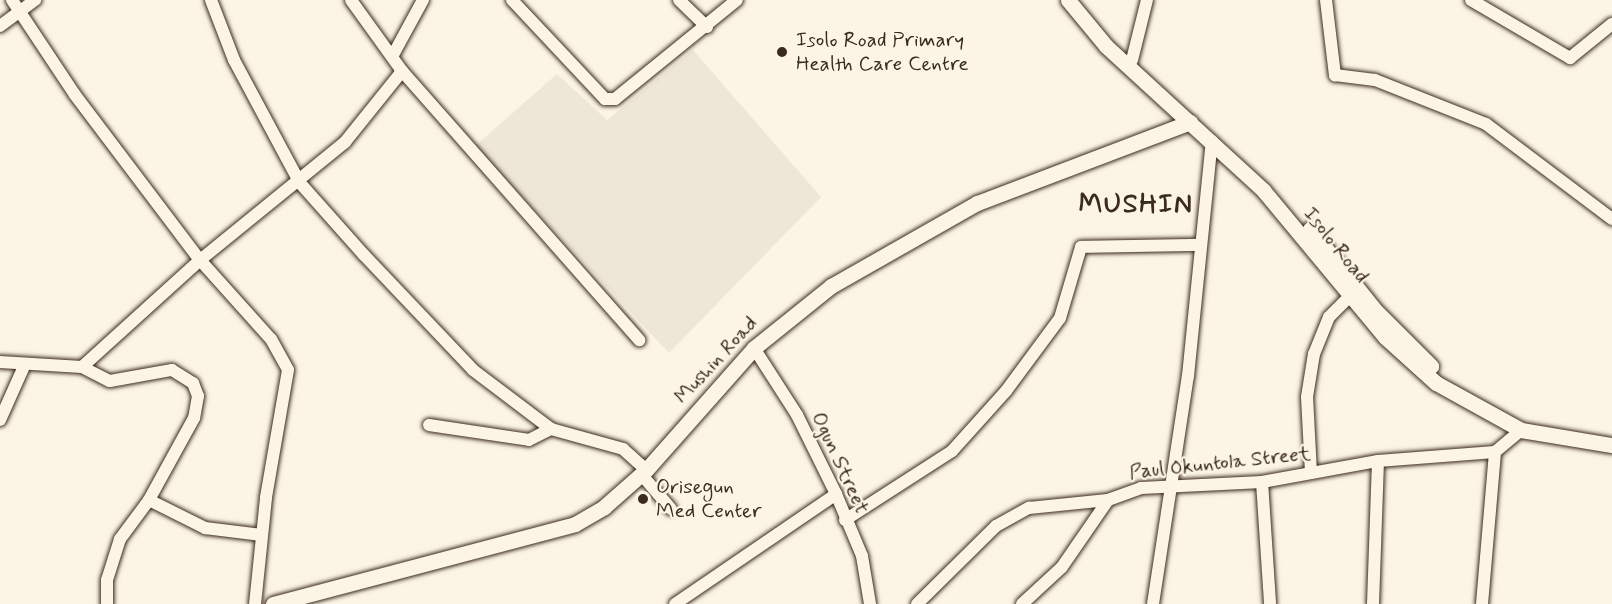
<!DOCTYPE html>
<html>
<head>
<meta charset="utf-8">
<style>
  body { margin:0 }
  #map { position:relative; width:1612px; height:604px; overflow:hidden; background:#fcf5e5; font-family:Mynerve,sans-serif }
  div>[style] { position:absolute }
  .built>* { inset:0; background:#eee6d6 }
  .roads { filter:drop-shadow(0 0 2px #3b2a1e) drop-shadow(0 0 2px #3b2a1e) }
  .minor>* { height:12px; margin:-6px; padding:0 6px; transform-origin:6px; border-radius:6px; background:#fcf5e5 }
  .major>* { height:15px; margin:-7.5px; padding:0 7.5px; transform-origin:7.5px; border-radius:7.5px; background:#fcf5e5 }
  .dots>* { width:16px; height:16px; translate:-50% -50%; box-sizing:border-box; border:3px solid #fcf5e5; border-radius:50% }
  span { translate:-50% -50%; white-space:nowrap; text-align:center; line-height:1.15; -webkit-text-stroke:4.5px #fcf5e5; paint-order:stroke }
  .poi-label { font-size:21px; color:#3b2a1e }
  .left { translate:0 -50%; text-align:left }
  .street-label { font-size:21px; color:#3b2a1e }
  .district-label { font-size:27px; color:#3b2a1e; font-weight:700; letter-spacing:1.5px }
</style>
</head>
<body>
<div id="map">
  <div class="built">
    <div style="clip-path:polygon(693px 50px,821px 197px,669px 353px,475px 146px,557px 74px,607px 120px)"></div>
  </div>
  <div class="roads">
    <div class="minor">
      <div style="left:12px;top:0;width:114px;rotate:56.4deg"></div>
      <div style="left:75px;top:95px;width:207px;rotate:52.9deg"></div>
      <div style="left:200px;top:260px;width:106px;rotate:48.1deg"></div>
      <div style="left:271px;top:339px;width:35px;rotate:61deg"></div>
      <div style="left:288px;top:370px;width:130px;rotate:99.8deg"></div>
      <div style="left:266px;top:498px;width:107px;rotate:95.9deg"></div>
      <div style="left:211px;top:0;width:64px;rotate:69deg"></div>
      <div style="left:234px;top:60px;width:140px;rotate:61.8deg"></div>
      <div style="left:300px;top:183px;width:96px;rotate:48.4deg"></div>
      <div style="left:364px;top:255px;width:158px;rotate:46.5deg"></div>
      <div style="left:473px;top:370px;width:98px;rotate:37.1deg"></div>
      <div style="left:551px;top:429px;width:75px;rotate:15.5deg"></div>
      <div style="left:623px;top:449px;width:31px;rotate:42deg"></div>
      <div style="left:351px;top:0;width:87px;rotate:54.3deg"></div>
      <div style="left:402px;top:71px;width:359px;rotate:48.6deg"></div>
      <div style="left:512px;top:0;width:136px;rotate:46.8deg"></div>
      <div style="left:605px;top:99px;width:10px"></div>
      <div style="left:615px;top:99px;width:157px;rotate:-39.1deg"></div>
      <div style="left:679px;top:0;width:39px;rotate:44deg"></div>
      <div style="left:1326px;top:0;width:76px;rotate:83.2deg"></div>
      <div style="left:1335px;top:75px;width:40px;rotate:7.1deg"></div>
      <div style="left:1375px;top:80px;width:119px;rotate:21.6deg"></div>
      <div style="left:1486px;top:124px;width:158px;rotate:37deg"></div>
      <div style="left:1471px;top:0;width:115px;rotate:30.4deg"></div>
      <div style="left:1570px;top:58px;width:54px;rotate:-39deg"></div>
      <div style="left:0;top:26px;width:44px;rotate:-36.6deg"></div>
      <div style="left:393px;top:55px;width:63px;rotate:-61.4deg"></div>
      <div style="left:1132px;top:60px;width:62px;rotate:-76deg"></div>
      <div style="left:754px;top:348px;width:80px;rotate:57.3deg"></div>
      <div style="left:797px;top:415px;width:88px;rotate:63.7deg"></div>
      <div style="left:836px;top:494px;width:67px;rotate:67.2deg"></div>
      <div style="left:862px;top:556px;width:49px;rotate:80.5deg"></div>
      <div style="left:0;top:362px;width:82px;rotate:3.5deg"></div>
      <div style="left:82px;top:367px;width:159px;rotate:-42.2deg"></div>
      <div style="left:200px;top:260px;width:187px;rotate:-39.1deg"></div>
      <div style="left:345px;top:142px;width:91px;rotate:-51.2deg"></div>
      <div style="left:82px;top:367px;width:31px;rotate:27deg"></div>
      <div style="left:110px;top:381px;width:63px;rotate:-10.1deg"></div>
      <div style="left:172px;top:370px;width:25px;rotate:32deg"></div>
      <div style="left:193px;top:383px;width:14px;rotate:69deg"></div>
      <div style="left:198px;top:396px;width:22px;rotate:100deg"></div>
      <div style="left:194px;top:418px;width:94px;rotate:118.8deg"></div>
      <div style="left:149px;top:500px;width:49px;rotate:126.6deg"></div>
      <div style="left:120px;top:539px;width:43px;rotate:107.6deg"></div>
      <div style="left:107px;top:580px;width:24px;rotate:90deg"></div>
      <div style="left:0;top:420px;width:61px;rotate:-65.9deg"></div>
      <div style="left:429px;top:425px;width:101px;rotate:8.5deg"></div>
      <div style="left:529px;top:440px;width:25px;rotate:-27deg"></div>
      <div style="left:1311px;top:473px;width:76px;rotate:-93deg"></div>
      <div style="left:1307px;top:397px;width:44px;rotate:-80.8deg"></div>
      <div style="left:1314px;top:354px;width:40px;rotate:-68deg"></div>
      <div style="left:1329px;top:317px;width:30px;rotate:-45deg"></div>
      <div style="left:641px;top:474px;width:46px;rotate:49.4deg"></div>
      <div style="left:1262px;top:482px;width:122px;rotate:86.2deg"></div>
      <div style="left:149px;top:500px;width:63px;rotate:26.6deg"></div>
      <div style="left:205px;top:528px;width:57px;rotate:7deg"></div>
      <div style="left:845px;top:520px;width:127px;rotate:-32.8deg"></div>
      <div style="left:952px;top:451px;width:81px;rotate:-48deg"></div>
      <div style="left:1006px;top:391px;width:91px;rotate:-53.5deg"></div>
      <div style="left:1060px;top:318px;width:74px;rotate:-73.5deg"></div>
      <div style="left:1081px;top:247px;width:118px;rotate:-1deg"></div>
      <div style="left:675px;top:604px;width:195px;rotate:-34.3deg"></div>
      <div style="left:917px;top:604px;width:111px;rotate:-44.6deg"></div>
      <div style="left:996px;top:526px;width:38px;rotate:-29deg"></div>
      <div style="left:1029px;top:508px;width:79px;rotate:-5.8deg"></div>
      <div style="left:1108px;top:500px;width:35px;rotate:-20deg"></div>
      <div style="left:1141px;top:488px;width:121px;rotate:-2.8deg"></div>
      <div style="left:1262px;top:482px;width:118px;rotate:-10.3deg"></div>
      <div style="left:1378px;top:461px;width:117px;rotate:-4.4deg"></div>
      <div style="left:1495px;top:452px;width:34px;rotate:-40deg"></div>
      <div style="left:1022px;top:604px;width:54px;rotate:-42.8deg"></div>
      <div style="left:1062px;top:567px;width:81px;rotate:-55.5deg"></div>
      <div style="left:1153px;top:604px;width:231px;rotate:-81.3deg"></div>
      <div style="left:1188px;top:376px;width:236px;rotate:-84.2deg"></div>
      <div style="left:1373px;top:604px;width:143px;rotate:-88deg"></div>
      <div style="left:1482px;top:604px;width:153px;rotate:-85.1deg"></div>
    </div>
    <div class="major">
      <div style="left:1068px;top:0;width:60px;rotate:50.4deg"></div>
      <div style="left:1106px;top:46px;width:213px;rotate:42.5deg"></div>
      <div style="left:1263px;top:190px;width:192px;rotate:50.3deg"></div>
      <div style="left:1386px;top:338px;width:67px;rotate:42deg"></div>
      <div style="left:1436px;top:383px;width:97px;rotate:28.9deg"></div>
      <div style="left:1521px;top:430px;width:92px;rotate:9.4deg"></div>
      <div style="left:1310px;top:229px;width:105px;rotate:51.2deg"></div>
      <div style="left:1376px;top:311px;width:78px;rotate:45deg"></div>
      <div style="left:273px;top:604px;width:312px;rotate:-14.8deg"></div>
      <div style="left:575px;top:524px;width:34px;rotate:-30deg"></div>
      <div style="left:604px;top:507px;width:56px;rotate:-41.4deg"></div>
      <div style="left:646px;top:470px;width:163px;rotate:-48.5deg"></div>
      <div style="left:754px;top:348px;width:99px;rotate:-38.8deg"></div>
      <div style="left:831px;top:286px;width:168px;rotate:-29.6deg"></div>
      <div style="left:977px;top:203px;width:228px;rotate:-20.8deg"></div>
    </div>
  </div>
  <div class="dots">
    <div style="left:782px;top:52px;background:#3b2a1e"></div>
    <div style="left:643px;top:499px;background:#3b2a1e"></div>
  </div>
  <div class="poi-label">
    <span class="left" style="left:796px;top:52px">Isolo Road Primary<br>Health Care Centre</span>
    <span class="left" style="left:656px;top:499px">Orisegun<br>Med Center</span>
  </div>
  <div class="street-label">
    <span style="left:1336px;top:245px;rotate:51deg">Isolo Road</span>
    <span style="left:716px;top:360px;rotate:-47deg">Mushin Road</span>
    <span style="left:840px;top:463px;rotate:65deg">Ogun Street</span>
    <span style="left:1220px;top:463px;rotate:-6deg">Paul Okuntola Street</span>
  </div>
  <div class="district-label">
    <span style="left:1136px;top:205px">MUSHIN</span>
  </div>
</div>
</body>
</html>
